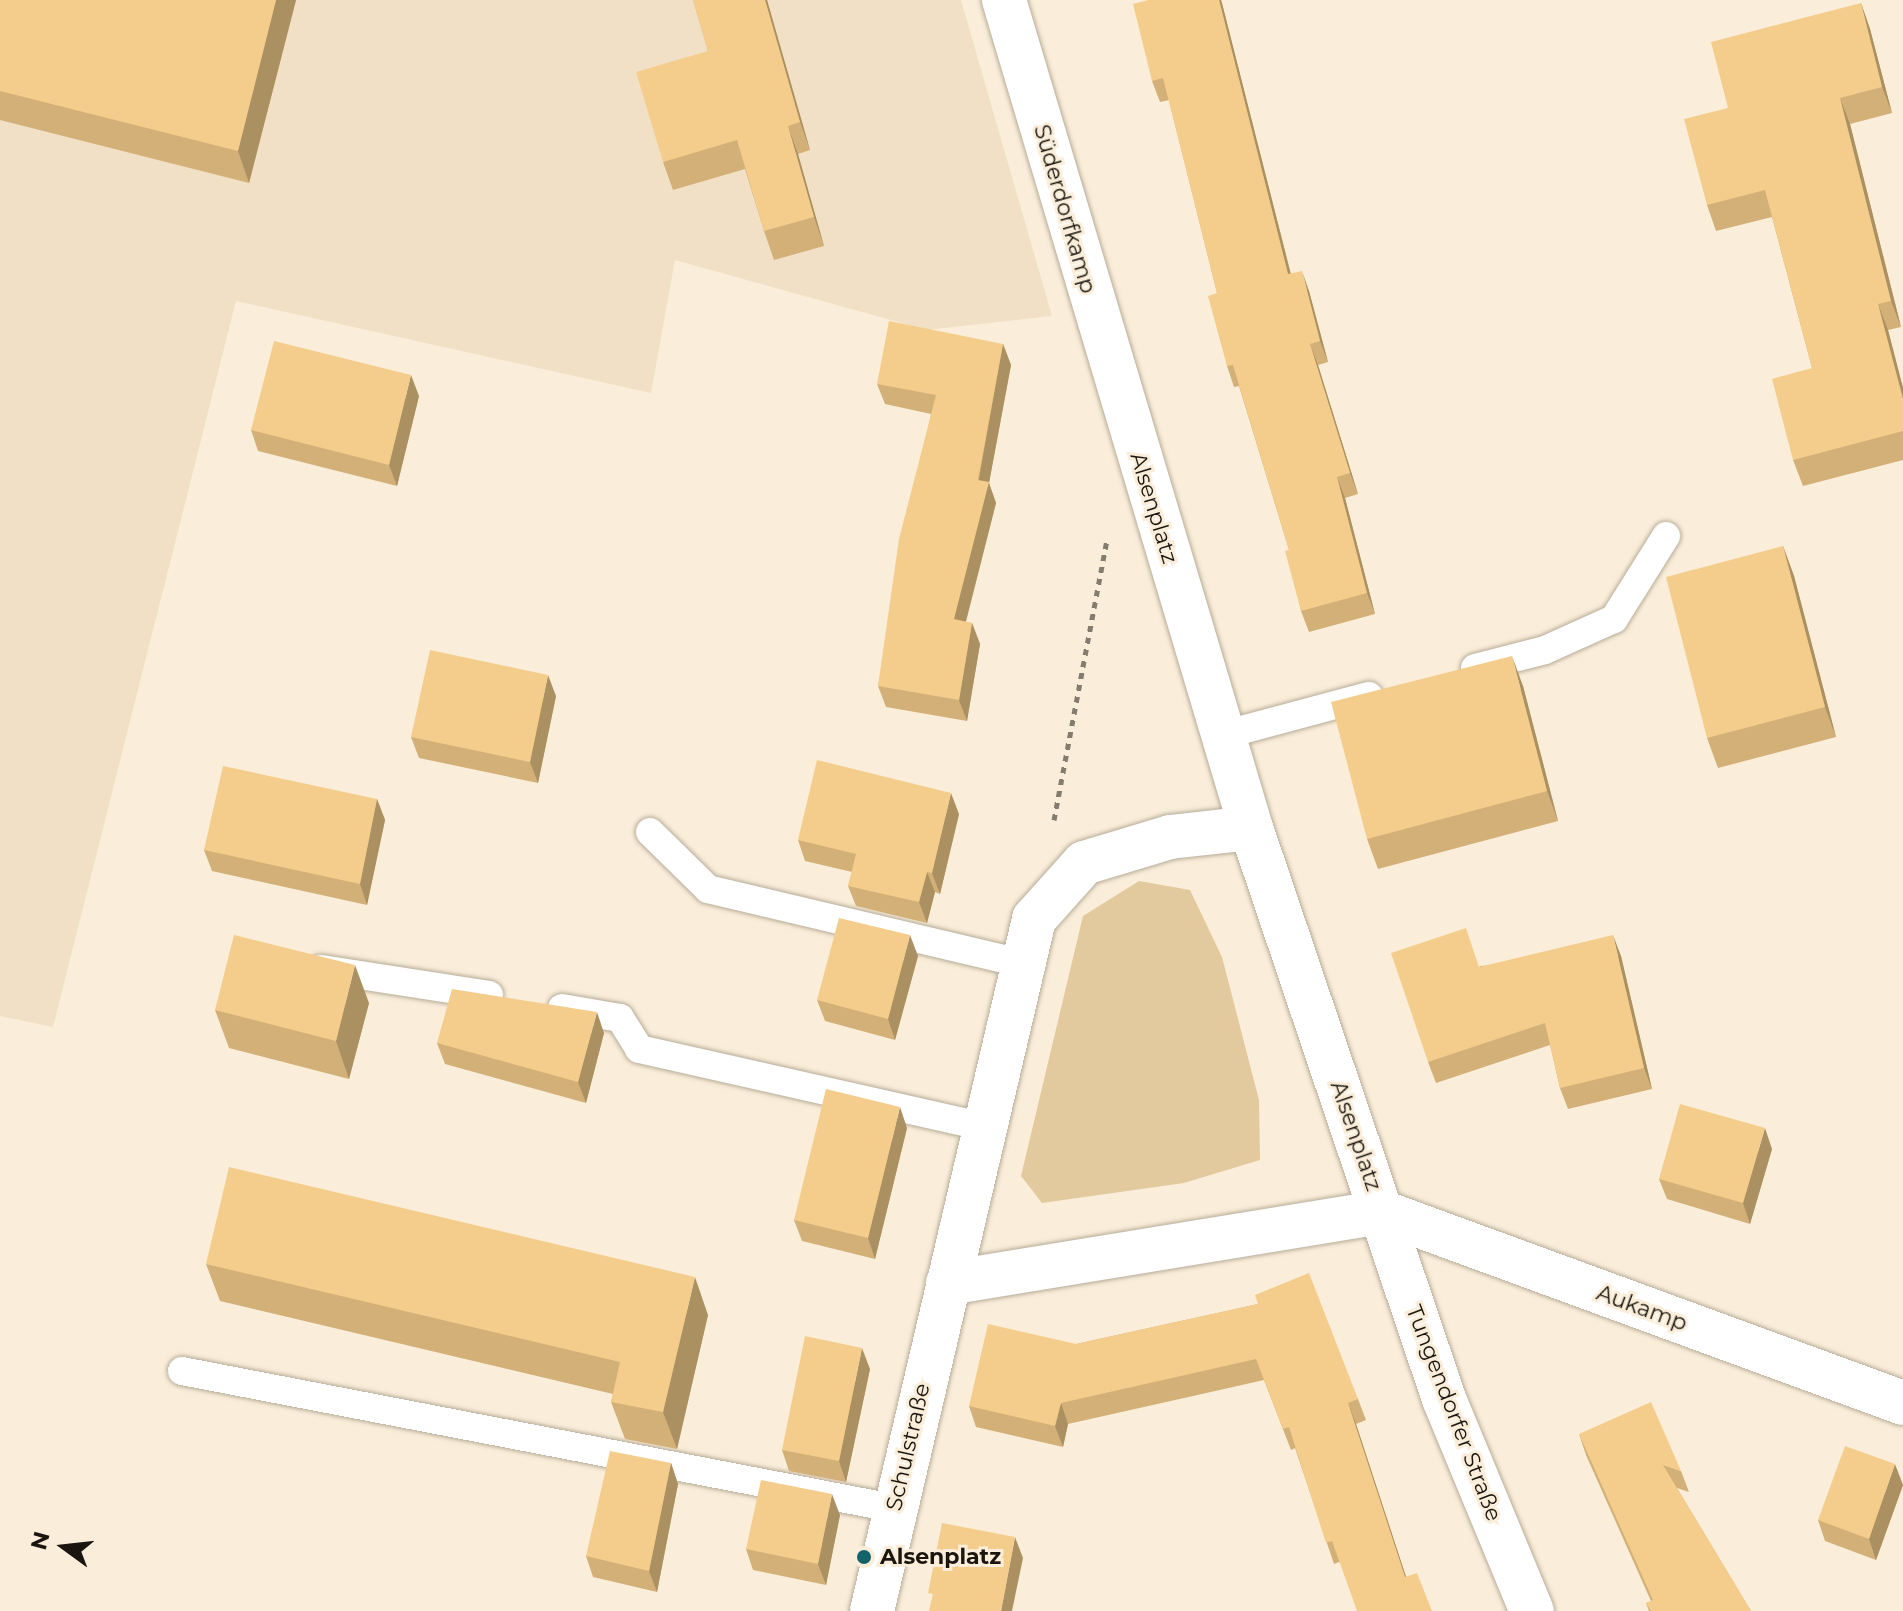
<!DOCTYPE html>
<html>
<head>
<meta charset="utf-8">
<style>
  body { margin:0 }
  #map { position:relative; width:1903px; height:1611px; overflow:hidden; background:#faeeda; font-family:Montserrat,sans-serif }
  div>[style] { position:absolute }
  .built>* { inset:0; background:#f1e0c6 }
  .green>* { inset:0; background:#e3c99e }
  .path>* { height:5px; margin-top:-2.5px; transform-origin:0; background:repeating-linear-gradient(90deg,#847c6f 0 6px,transparent 0 12px) }
  .roads { filter:drop-shadow(0 0 2px #b7ac99) drop-shadow(0 0 2px #b7ac99) }
  .lane>* { height:28px; margin:-14px; padding:0 14px; transform-origin:14px; border-radius:14px; background:#fff }
  .street>* { height:44px; margin:-22px; padding:0 22px; transform-origin:22px; border-radius:22px; background:#fff }
  .secondary>* { height:44px; margin:-22px; padding:0 22px; transform-origin:22px; border-radius:22px; background:#fff }
  .wall>* { inset:0; background:#d2b078 }
  .shaded-wall>* { inset:0; background:#ab9062 }
  .building>* { inset:0; background:#f4cd8c }
  .dots>* { width:22px; height:22px; translate:-50% -50%; box-sizing:border-box; border:4px solid #faeeda; border-radius:50% }
  span { translate:-50% -50%; white-space:nowrap; text-align:center; line-height:1.15; -webkit-text-stroke:6px #faeeda; paint-order:stroke }
  .street-label { font-size:22px; color:#1a160f }
  .poi-label { font-size:22px; color:#1a160f; font-weight:700 }
  .left { translate:0 -50%; text-align:left }
  .north { position:absolute; left:24px; top:1507px; width:80px; height:80px; -webkit-text-stroke:6px #faeeda; paint-order:stroke; rotate:285deg; font-size:22px; font-weight:700; line-height:32px; text-align:center; color:#1a160f }
  .north::after { content:''; display:block; margin:auto; width:28px; height:36px; background:#1a160f; clip-path:polygon(50% 0,100% 100%,50% 72%,0 100%) }
</style>
</head>
<body>
<div id="map">
  <div class="built">
    <div style="clip-path:polygon(0 0,961px 0,1052px 316px,927px 330px,675px 260px,651px 393px,236px 301px,53px 1027px,0 1016px)"></div>
  </div>
  <div class="green">
    <div style="clip-path:polygon(1139px 881px,1190px 890px,1222px 957px,1259px 1100px,1260px 1160px,1184px 1183px,1042px 1203px,1021px 1176px,1083px 916px)"></div>
  </div>
  <div class="path">
    <div style="left:1054px;top:820px;width:286px;rotate:-79.3deg"></div>
  </div>
  <div class="roads">
    <div class="lane">
      <div style="left:1475px;top:668px;width:72px;rotate:-14.4deg"></div>
      <div style="left:1545px;top:650px;width:76px;rotate:-24.2deg"></div>
      <div style="left:1614px;top:619px;width:98px;rotate:-57.9deg"></div>
      <div style="left:1223px;top:735px;width:151px;rotate:-15deg"></div>
      <div style="left:650px;top:832px;width:81px;rotate:44.5deg"></div>
      <div style="left:708px;top:889px;width:322px;rotate:13.3deg"></div>
      <div style="left:321px;top:969px;width:170px;rotate:8.8deg"></div>
      <div style="left:562px;top:1008px;width:59px;rotate:9.8deg"></div>
      <div style="left:620px;top:1018px;width:36px;rotate:58deg"></div>
      <div style="left:639px;top:1049px;width:352px;rotate:12.7deg"></div>
      <div style="left:182px;top:1371px;width:724px;rotate:10.91deg"></div>
    </div>
    <div class="street">
      <div style="left:948px;top:1283px;width:440px;rotate:-9.3deg"></div>
      <div style="left:1382px;top:1212px;width:555px;rotate:20.13deg"></div>
      <div style="left:872px;top:1611px;width:711px;rotate:-76.82deg"></div>
      <div style="left:1034px;top:919px;width:75px;rotate:-48.2deg"></div>
      <div style="left:1084px;top:863px;width:90px;rotate:-16.8deg"></div>
      <div style="left:1170px;top:837px;width:81px;rotate:-6.3deg"></div>
    </div>
    <div class="secondary">
      <div style="left:1004px;top:0;width:864px;rotate:73.39deg"></div>
      <div style="left:1251px;top:828px;width:603px;rotate:71.32deg"></div>
      <div style="left:1444px;top:1399px;width:230px;rotate:67.5deg"></div>
    </div>
  </div>
  <div class="wall">
    <div style="clip-path:polygon(0 0,296px 0,249px 183px,0 120px)"></div>
    <div style="clip-path:polygon(693px 0,767px 0,810px 150px,798px 154px,824px 246px,774px 260px,764px 231px,745px 169px,673px 190px,663px 162px,708px 51px)"></div>
    <div style="clip-path:polygon(1221px 0,1291px 274px,1309px 291px,1328px 362px,1318px 365px,1358px 494px,1345px 498px,1375px 614px,1309px 632px,1301px 611px,1289px 550px,1239px 386px,1234px 387px,1227px 366px,1217px 293px,1169px 100px,1160px 102px,1152px 81px)"></div>
    <div style="clip-path:polygon(1861px 3px,1870px 29px,1892px 113px,1850px 124px,1901px 327px,1888px 330px,1903px 388px,1903px 460px,1803px 486px,1793px 460px,1812px 368px,1772px 217px,1716px 231px,1707px 205px)"></div>
    <div style="clip-path:polygon(1003px 344px,1011px 365px,989px 483px,996px 503px,966px 622px,972px 623px,980px 644px,967px 721px,886px 707px,878px 686px,931px 414px,885px 404px,877px 384px)"></div>
    <div style="clip-path:polygon(419px 396px,397px 486px,258px 451px,251px 430px)"></div>
    <div style="clip-path:polygon(1783px 546px,1794px 576px,1836px 737px,1718px 768px,1707px 738px)"></div>
    <div style="clip-path:polygon(1523px 686px,1558px 821px,1378px 869px,1367px 839px)"></div>
    <div style="clip-path:polygon(556px 696px,538px 783px,419px 758px,411px 737px)"></div>
    <div style="clip-path:polygon(377px 799px,385px 820px,367px 905px,212px 871px,204px 850px)"></div>
    <div style="clip-path:polygon(959px 814px,940px 894px,935px 892px,927px 923px,856px 906px,848px 886px,852px 872px,805px 861px,798px 840px)"></div>
    <div style="clip-path:polygon(918px 956px,895px 1040px,825px 1021px,817px 1000px)"></div>
    <div style="clip-path:polygon(1621px 956px,1652px 1089px,1568px 1109px,1560px 1088px,1550px 1045px,1436px 1083px,1428px 1062px,1480px 966px)"></div>
    <div style="clip-path:polygon(369px 1003px,349px 1079px,229px 1048px,215px 1010px)"></div>
    <div style="clip-path:polygon(604px 1033px,586px 1103px,445px 1064px,437px 1043px)"></div>
    <div style="clip-path:polygon(907px 1128px,875px 1259px,802px 1241px,794px 1220px)"></div>
    <div style="clip-path:polygon(1772px 1149px,1750px 1224px,1667px 1199px,1659px 1179px)"></div>
    <div style="clip-path:polygon(206px 1264px,708px 1315px,677px 1449px,625px 1439px,611px 1402px,613px 1394px,220px 1301px)"></div>
    <div style="clip-path:polygon(1258px 1304px,1358px 1399px,1366px 1420px,1356px 1424px,1406px 1577px,1432px 1611px,1339px 1562px,1334px 1564px,1295px 1448px,1291px 1450px,1264px 1380px,1068px 1424px,1063px 1447px,976px 1427px,969px 1406px,1076px 1344px)"></div>
    <div style="clip-path:polygon(870px 1369px,846px 1482px,789px 1471px,782px 1450px)"></div>
    <div style="clip-path:polygon(1579px 1434px,1681px 1471px,1689px 1492px,1677px 1488px,1751px 1611px,1649px 1611px,1646px 1603px,1651px 1601px,1586px 1455px)"></div>
    <div style="clip-path:polygon(671px 1463px,678px 1484px,657px 1592px,593px 1577px,586px 1556px)"></div>
    <div style="clip-path:polygon(1903px 1485px,1876px 1560px,1825px 1541px,1818px 1520px)"></div>
    <div style="clip-path:polygon(840px 1515px,826px 1585px,753px 1570px,746px 1549px)"></div>
  </div>
  <div class="shaded-wall">
    <div style="clip-path:polygon(276px 0,296px 0,249px 183px,238px 151px)"></div>
    <div style="clip-path:polygon(765px 0,767px 0,810px 150px,800px 122px)"></div>
    <div style="clip-path:polygon(1219px 0,1221px 0,1222px 3px,1296px 295px,1288px 274px)"></div>
    <div style="clip-path:polygon(1861px 3px,1870px 29px,1892px 113px,1882px 87px)"></div>
    <div style="clip-path:polygon(1840px 98px,1850px 124px,1901px 327px,1891px 301px)"></div>
    <div style="clip-path:polygon(788px 126px,798px 154px,824px 246px,814px 217px)"></div>
    <div style="clip-path:polygon(1302px 271px,1309px 291px,1328px 362px,1320px 341px)"></div>
    <div style="clip-path:polygon(1878px 304px,1888px 330px,1903px 388px,1903px 399px)"></div>
    <div style="clip-path:polygon(1003px 344px,1011px 365px,989px 483px,996px 503px,961px 640px,954px 619px)"></div>
    <div style="clip-path:polygon(1310px 344px,1318px 365px,1358px 494px,1350px 473px)"></div>
    <div style="clip-path:polygon(411px 375px,419px 396px,397px 486px,389px 465px)"></div>
    <div style="clip-path:polygon(1337px 477px,1345px 498px,1375px 614px,1367px 593px)"></div>
    <div style="clip-path:polygon(1783px 546px,1794px 576px,1836px 737px,1825px 707px)"></div>
    <div style="clip-path:polygon(972px 623px,980px 644px,967px 721px,959px 700px)"></div>
    <div style="clip-path:polygon(1512px 656px,1523px 686px,1558px 821px,1547px 791px)"></div>
    <div style="clip-path:polygon(548px 675px,556px 696px,538px 783px,530px 762px)"></div>
    <div style="clip-path:polygon(951px 793px,959px 814px,940px 894px,932px 873px)"></div>
    <div style="clip-path:polygon(377px 799px,385px 820px,367px 905px,360px 884px)"></div>
    <div style="clip-path:polygon(927px 872px,935px 892px,927px 923px,919px 902px)"></div>
    <div style="clip-path:polygon(910px 935px,918px 956px,895px 1040px,888px 1019px)"></div>
    <div style="clip-path:polygon(1613px 935px,1621px 956px,1652px 1089px,1644px 1068px)"></div>
    <div style="clip-path:polygon(355px 965px,369px 1003px,349px 1079px,336px 1041px)"></div>
    <div style="clip-path:polygon(597px 1012px,604px 1033px,586px 1103px,578px 1082px)"></div>
    <div style="clip-path:polygon(900px 1107px,907px 1128px,875px 1259px,868px 1238px)"></div>
    <div style="clip-path:polygon(1765px 1128px,1772px 1149px,1750px 1224px,1743px 1203px)"></div>
    <div style="clip-path:polygon(695px 1277px,708px 1315px,677px 1449px,663px 1412px)"></div>
    <div style="clip-path:polygon(862px 1348px,870px 1369px,846px 1482px,839px 1461px)"></div>
    <div style="clip-path:polygon(1061px 1403px,1068px 1424px,1063px 1447px,1055px 1426px)"></div>
    <div style="clip-path:polygon(1348px 1403px,1356px 1424px,1413px 1598px,1405px 1577px)"></div>
    <div style="clip-path:polygon(671px 1463px,678px 1484px,657px 1592px,649px 1571px)"></div>
    <div style="clip-path:polygon(1895px 1464px,1903px 1485px,1876px 1560px,1869px 1539px)"></div>
    <div style="clip-path:polygon(832px 1494px,840px 1515px,826px 1585px,818px 1564px)"></div>
    <div style="clip-path:polygon(1015px 1537px,1023px 1558px,1012px 1611px,1001px 1611px)"></div>
  </div>
  <div class="building">
    <div style="clip-path:polygon(0 0,276px 0,238px 151px,0 91px)"></div>
    <div style="clip-path:polygon(693px 0,765px 0,800px 122px,788px 126px,814px 217px,764px 231px,737px 140px,663px 162px,636px 72px,708px 51px)"></div>
    <div style="clip-path:polygon(1148px 0,1219px 0,1288px 274px,1302px 271px,1320px 341px,1310px 344px,1350px 473px,1337px 477px,1367px 593px,1301px 611px,1285px 551px,1289px 550px,1233px 365px,1227px 366px,1208px 296px,1217px 293px,1163px 78px,1152px 81px,1133px 4px)"></div>
    <div style="clip-path:polygon(1861px 3px,1882px 87px,1840px 98px,1891px 301px,1878px 304px,1903px 399px,1903px 431px,1793px 460px,1772px 379px,1812px 368px,1765px 190px,1707px 205px,1684px 119px,1728px 108px,1711px 42px)"></div>
    <div style="clip-path:polygon(889px 321px,1003px 344px,978px 480px,989px 482px,954px 619px,972px 623px,959px 700px,878px 686px,899px 539px,936px 395px,877px 384px)"></div>
    <div style="clip-path:polygon(274px 341px,411px 375px,389px 465px,251px 430px)"></div>
    <div style="clip-path:polygon(1783px 546px,1825px 707px,1707px 738px,1666px 577px)"></div>
    <div style="clip-path:polygon(430px 650px,548px 675px,530px 762px,411px 737px)"></div>
    <div style="clip-path:polygon(1512px 656px,1547px 791px,1367px 839px,1331px 702px)"></div>
    <div style="clip-path:polygon(817px 760px,951px 793px,932px 873px,927px 872px,919px 902px,848px 886px,856px 854px,798px 840px)"></div>
    <div style="clip-path:polygon(223px 766px,377px 799px,360px 884px,204px 850px)"></div>
    <div style="clip-path:polygon(839px 918px,910px 935px,888px 1019px,817px 1000px)"></div>
    <div style="clip-path:polygon(1466px 928px,1479px 967px,1613px 935px,1644px 1068px,1560px 1088px,1545px 1023px,1428px 1062px,1391px 953px)"></div>
    <div style="clip-path:polygon(234px 935px,355px 965px,336px 1041px,215px 1010px)"></div>
    <div style="clip-path:polygon(452px 989px,597px 1012px,578px 1082px,437px 1043px)"></div>
    <div style="clip-path:polygon(826px 1089px,900px 1107px,868px 1238px,794px 1220px)"></div>
    <div style="clip-path:polygon(1680px 1104px,1765px 1128px,1743px 1203px,1659px 1179px)"></div>
    <div style="clip-path:polygon(229px 1167px,695px 1277px,663px 1412px,611px 1402px,620px 1362px,206px 1264px)"></div>
    <div style="clip-path:polygon(1309px 1273px,1358px 1399px,1348px 1403px,1405px 1577px,1417px 1573px,1432px 1611px,1357px 1611px,1332px 1541px,1326px 1543px,1289px 1427px,1283px 1429px,1256px 1359px,1061px 1403px,1055px 1426px,969px 1406px,988px 1324px,1076px 1344px,1258px 1304px,1255px 1295px)"></div>
    <div style="clip-path:polygon(805px 1336px,862px 1348px,839px 1461px,782px 1450px)"></div>
    <div style="clip-path:polygon(1651px 1402px,1681px 1471px,1663px 1465px,1751px 1611px,1651px 1611px,1646px 1603px,1653px 1600px,1579px 1434px)"></div>
    <div style="clip-path:polygon(1845px 1446px,1895px 1464px,1869px 1539px,1818px 1520px)"></div>
    <div style="clip-path:polygon(610px 1451px,671px 1463px,649px 1571px,586px 1556px)"></div>
    <div style="clip-path:polygon(761px 1480px,832px 1494px,818px 1564px,746px 1549px)"></div>
    <div style="clip-path:polygon(942px 1523px,1015px 1537px,1001px 1611px,929px 1611px,933px 1594px,928px 1593px)"></div>
  </div>
  <div class="dots">
    <div style="left:864px;top:1557px;background:#13636a"></div>
  </div>
  <div class="street-label">
    <span style="left:1065px;top:209px;rotate:74deg">Süderdorfkamp</span>
    <span style="left:1154px;top:508px;rotate:73deg">Alsenplatz</span>
    <span style="left:1356px;top:1136px;rotate:71deg">Alsenplatz</span>
    <span style="left:1642px;top:1308px;rotate:20deg">Aukamp</span>
    <span style="left:1454px;top:1413px;rotate:69deg">Tungendorfer Straße</span>
    <span style="left:908px;top:1447px;rotate:-77deg">Schulstraße</span>
  </div>
  <div class="poi-label">
    <span class="left" style="left:880px;top:1557px">Alsenplatz</span>
  </div>
  <div class="north">N</div>
</div>
</body>
</html>
